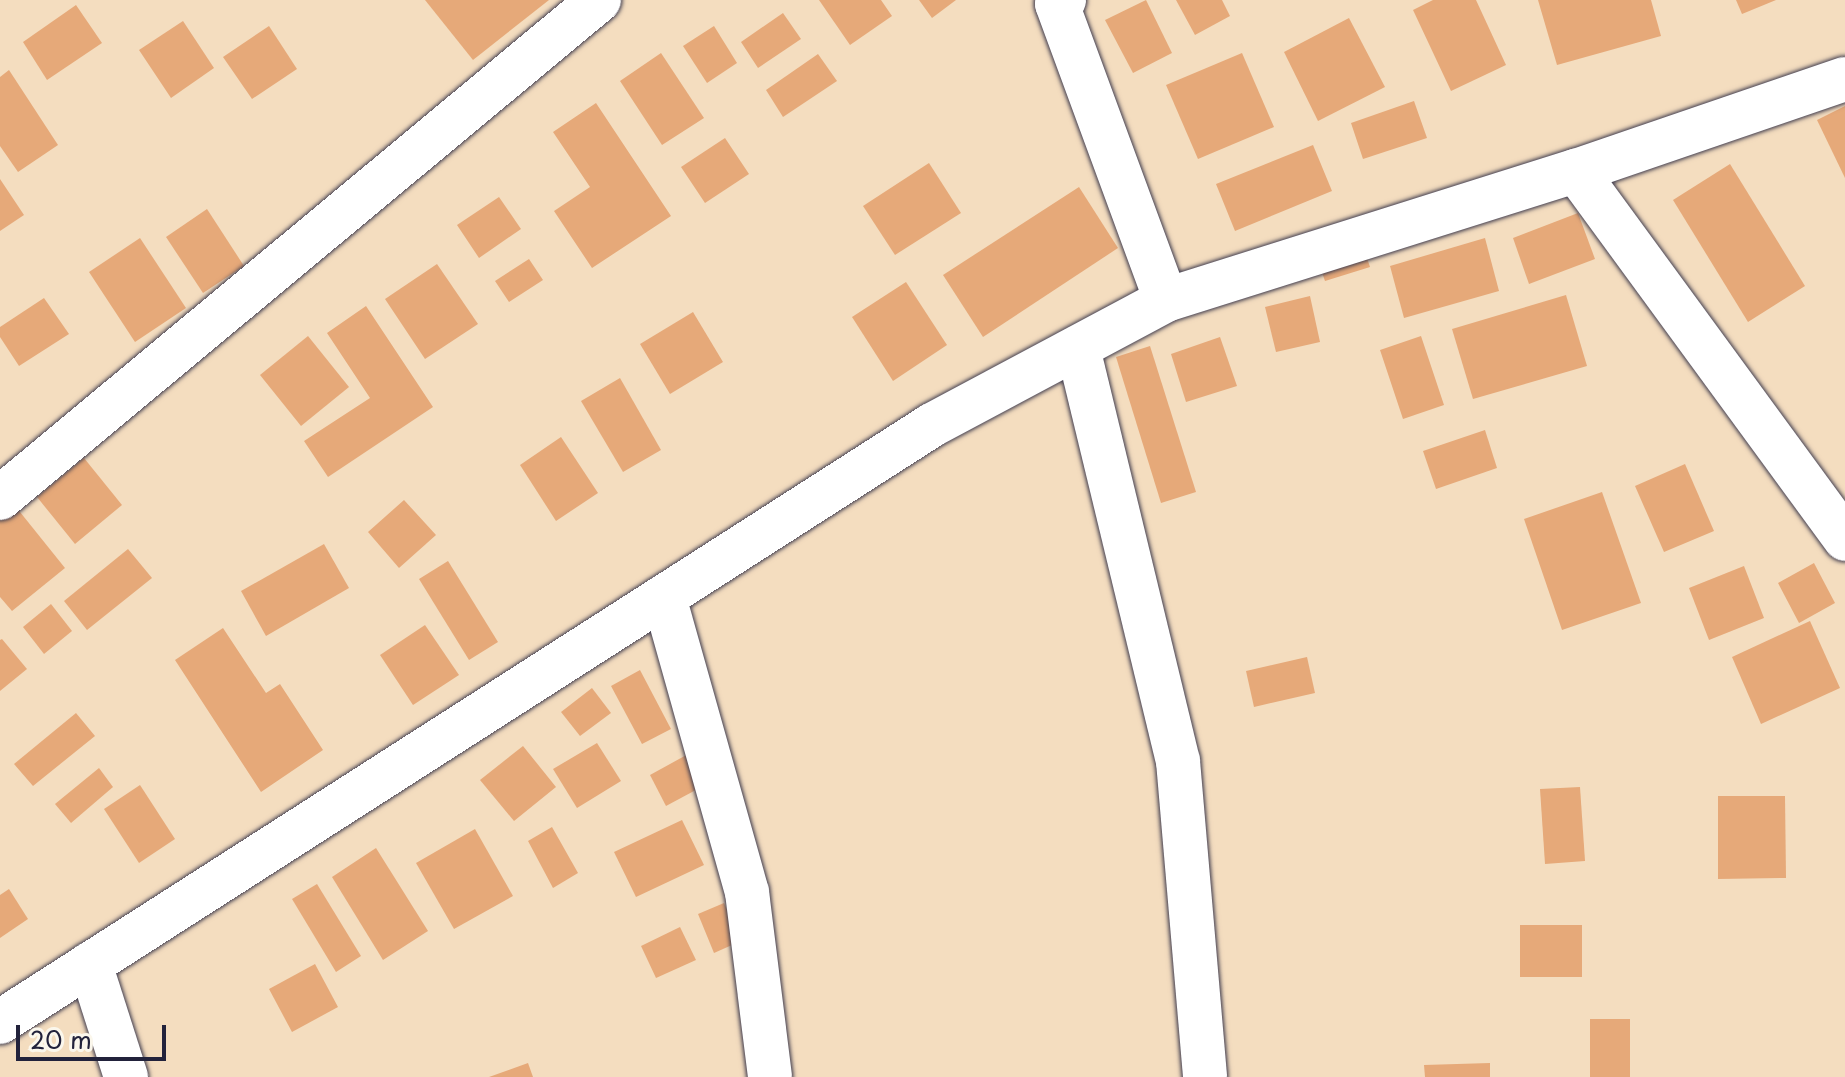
<!DOCTYPE html>
<html>
<head>
<meta charset="utf-8">
<style>
  body { margin:0 }
  #map { position:relative; width:1845px; height:1077px; overflow:hidden; background:#f4ddbf; font-family:"Playpen Sans",sans-serif }
  div>[style] { position:absolute }
  .building>* { inset:0; background:#e6a979 }
  .roads { filter:drop-shadow(0 0 2px #423e4f) drop-shadow(0 0 2px #423e4f) }
  .minor>* { height:44px; margin:-22px; padding:0 22px; transform-origin:22px; border-radius:22px; background:#fff }
  span { translate:-50% -50%; white-space:nowrap; text-align:center; line-height:1.15; -webkit-text-stroke:6px #fbf7ec; paint-order:stroke }
  .scale { position:absolute; left:16px; top:1025px; width:150px; height:36px; box-sizing:border-box; border:4px solid #22223b; border-top:0; padding-left:10px; font-size:24px; line-height:28px; white-space:nowrap; color:#22223b; -webkit-text-stroke:6px #fbf7ec; paint-order:stroke }
</style>
</head>
<body>
<div id="map">
  <div class="building">
    <div style="clip-path:polygon(425px 0,549px 0,473px 60px)"></div>
    <div style="clip-path:polygon(819px 0,881px 0,892px 16px,850px 45px)"></div>
    <div style="clip-path:polygon(919px 0,956px 0,932px 18px)"></div>
    <div style="clip-path:polygon(1146px 0,1172px 53px,1133px 73px,1105px 20px)"></div>
    <div style="clip-path:polygon(1176px 0,1222px 0,1230px 16px,1195px 35px)"></div>
    <div style="clip-path:polygon(1433px 0,1476px 0,1506px 65px,1451px 91px,1413px 10px)"></div>
    <div style="clip-path:polygon(1538px 0,1651px 0,1661px 36px,1557px 65px)"></div>
    <div style="clip-path:polygon(1736px 0,1776px 0,1742px 14px)"></div>
    <div style="clip-path:polygon(76px 5px,102px 43px,47px 80px,23px 42px)"></div>
    <div style="clip-path:polygon(783px 13px,801px 39px,758px 68px,741px 42px)"></div>
    <div style="clip-path:polygon(1349px 18px,1385px 87px,1318px 121px,1284px 52px)"></div>
    <div style="clip-path:polygon(183px 21px,214px 68px,171px 98px,139px 50px)"></div>
    <div style="clip-path:polygon(269px 26px,297px 69px,252px 99px,223px 57px)"></div>
    <div style="clip-path:polygon(714px 26px,737px 63px,707px 83px,683px 46px)"></div>
    <div style="clip-path:polygon(661px 53px,704px 118px,662px 145px,620px 81px)"></div>
    <div style="clip-path:polygon(1242px 53px,1274px 127px,1198px 159px,1166px 85px)"></div>
    <div style="clip-path:polygon(818px 54px,837px 81px,783px 117px,766px 90px)"></div>
    <div style="clip-path:polygon(9px 70px,58px 145px,18px 172px,0 146px,0 77px)"></div>
    <div style="clip-path:polygon(1414px 101px,1427px 138px,1363px 159px,1351px 123px)"></div>
    <div style="clip-path:polygon(596px 103px,671px 216px,592px 268px,554px 211px,590px 187px,553px 132px)"></div>
    <div style="clip-path:polygon(1845px 106px,1845px 178px,1817px 120px)"></div>
    <div style="clip-path:polygon(725px 138px,749px 174px,705px 203px,681px 167px)"></div>
    <div style="clip-path:polygon(1313px 145px,1332px 191px,1235px 231px,1216px 184px)"></div>
    <div style="clip-path:polygon(929px 163px,961px 213px,895px 255px,863px 206px)"></div>
    <div style="clip-path:polygon(1730px 164px,1805px 286px,1748px 322px,1673px 200px)"></div>
    <div style="clip-path:polygon(0 179px,24px 215px,0 231px)"></div>
    <div style="clip-path:polygon(1079px 187px,1118px 248px,983px 337px,943px 275px)"></div>
    <div style="clip-path:polygon(499px 197px,521px 229px,479px 258px,457px 225px)"></div>
    <div style="clip-path:polygon(207px 209px,244px 266px,203px 293px,166px 237px)"></div>
    <div style="clip-path:polygon(1578px 213px,1595px 259px,1529px 284px,1513px 238px)"></div>
    <div style="clip-path:polygon(140px 238px,186px 308px,135px 342px,89px 272px)"></div>
    <div style="clip-path:polygon(1485px 238px,1499px 291px,1404px 318px,1390px 266px)"></div>
    <div style="clip-path:polygon(1363px 246px,1370px 267px,1325px 281px,1318px 261px)"></div>
    <div style="clip-path:polygon(529px 259px,543px 280px,509px 302px,495px 281px)"></div>
    <div style="clip-path:polygon(437px 264px,478px 324px,425px 359px,385px 299px)"></div>
    <div style="clip-path:polygon(906px 282px,947px 345px,893px 381px,852px 317px)"></div>
    <div style="clip-path:polygon(1566px 295px,1587px 366px,1473px 399px,1452px 329px)"></div>
    <div style="clip-path:polygon(1310px 296px,1320px 342px,1276px 352px,1265px 307px)"></div>
    <div style="clip-path:polygon(44px 298px,69px 334px,19px 366px,0 337px,0 327px)"></div>
    <div style="clip-path:polygon(366px 306px,433px 407px,328px 477px,304px 441px,370px 398px,327px 333px)"></div>
    <div style="clip-path:polygon(693px 312px,723px 362px,670px 394px,640px 344px)"></div>
    <div style="clip-path:polygon(308px 336px,349px 387px,301px 426px,260px 375px)"></div>
    <div style="clip-path:polygon(1421px 336px,1444px 405px,1403px 419px,1380px 350px)"></div>
    <div style="clip-path:polygon(1220px 337px,1237px 386px,1186px 402px,1171px 354px)"></div>
    <div style="clip-path:polygon(1150px 346px,1196px 492px,1161px 503px,1116px 357px)"></div>
    <div style="clip-path:polygon(620px 378px,661px 450px,623px 472px,581px 401px)"></div>
    <div style="clip-path:polygon(1485px 430px,1497px 468px,1436px 489px,1423px 451px)"></div>
    <div style="clip-path:polygon(561px 437px,598px 493px,556px 521px,520px 465px)"></div>
    <div style="clip-path:polygon(84px 458px,122px 505px,75px 544px,37px 497px)"></div>
    <div style="clip-path:polygon(1685px 464px,1714px 531px,1664px 552px,1635px 486px)"></div>
    <div style="clip-path:polygon(1602px 492px,1641px 603px,1562px 630px,1524px 519px)"></div>
    <div style="clip-path:polygon(404px 500px,436px 535px,399px 568px,368px 532px)"></div>
    <div style="clip-path:polygon(16px 507px,65px 568px,12px 611px,0 597px,0 520px)"></div>
    <div style="clip-path:polygon(324px 544px,349px 588px,266px 636px,241px 591px)"></div>
    <div style="clip-path:polygon(128px 549px,152px 578px,87px 630px,64px 601px)"></div>
    <div style="clip-path:polygon(448px 561px,498px 642px,469px 660px,419px 579px)"></div>
    <div style="clip-path:polygon(1814px 563px,1835px 603px,1799px 623px,1778px 583px)"></div>
    <div style="clip-path:polygon(1744px 566px,1764px 618px,1709px 640px,1689px 588px)"></div>
    <div style="clip-path:polygon(51px 604px,72px 631px,44px 654px,23px 627px)"></div>
    <div style="clip-path:polygon(1810px 621px,1840px 688px,1761px 724px,1732px 657px)"></div>
    <div style="clip-path:polygon(425px 625px,459px 675px,413px 705px,380px 655px)"></div>
    <div style="clip-path:polygon(223px 628px,266px 693px,280px 684px,323px 750px,261px 792px,175px 660px)"></div>
    <div style="clip-path:polygon(2px 639px,27px 669px,0 691px,0 640px)"></div>
    <div style="clip-path:polygon(1307px 657px,1315px 693px,1254px 707px,1246px 671px)"></div>
    <div style="clip-path:polygon(640px 670px,671px 729px,642px 744px,611px 686px)"></div>
    <div style="clip-path:polygon(592px 688px,611px 713px,580px 736px,561px 712px)"></div>
    <div style="clip-path:polygon(76px 713px,95px 736px,33px 786px,14px 764px)"></div>
    <div style="clip-path:polygon(597px 743px,621px 781px,577px 808px,553px 769px)"></div>
    <div style="clip-path:polygon(523px 746px,556px 787px,514px 821px,480px 780px)"></div>
    <div style="clip-path:polygon(690px 753px,707px 784px,666px 806px,650px 775px)"></div>
    <div style="clip-path:polygon(99px 768px,113px 787px,71px 823px,55px 804px)"></div>
    <div style="clip-path:polygon(140px 785px,175px 839px,139px 863px,104px 809px)"></div>
    <div style="clip-path:polygon(1580px 787px,1585px 861px,1545px 864px,1540px 789px)"></div>
    <div style="clip-path:polygon(1718px 796px,1785px 796px,1786px 878px,1718px 879px)"></div>
    <div style="clip-path:polygon(682px 820px,704px 865px,636px 897px,614px 852px)"></div>
    <div style="clip-path:polygon(552px 827px,578px 873px,553px 888px,528px 841px)"></div>
    <div style="clip-path:polygon(475px 829px,513px 896px,454px 929px,416px 863px)"></div>
    <div style="clip-path:polygon(376px 848px,428px 931px,383px 960px,332px 877px)"></div>
    <div style="clip-path:polygon(317px 884px,361px 956px,336px 972px,292px 899px)"></div>
    <div style="clip-path:polygon(9px 889px,28px 919px,0 938px,0 895px)"></div>
    <div style="clip-path:polygon(724px 903px,741px 941px,714px 953px,698px 914px)"></div>
    <div style="clip-path:polygon(1520px 925px,1582px 925px,1582px 977px,1520px 977px)"></div>
    <div style="clip-path:polygon(680px 927px,696px 960px,656px 978px,641px 946px)"></div>
    <div style="clip-path:polygon(315px 964px,338px 1007px,292px 1032px,269px 989px)"></div>
    <div style="clip-path:polygon(1590px 1019px,1630px 1019px,1630px 1077px,1590px 1077px)"></div>
    <div style="clip-path:polygon(528px 1063px,533px 1077px,489px 1077px)"></div>
    <div style="clip-path:polygon(1490px 1063px,1490px 1077px,1425px 1077px,1424px 1065px)"></div>
  </div>
  <div class="roads">
    <div class="minor">
      <div style="left:1064px;top:0;width:8px;rotate:150deg"></div>
      <div style="left:1057px;top:4px;width:315px;rotate:69.8deg"></div>
      <div style="left:1576px;top:171px;width:456px;rotate:53.8deg"></div>
      <div style="left:1078px;top:348px;width:425px;rotate:76.4deg"></div>
      <div style="left:1178px;top:761px;width:317px;rotate:85.1deg"></div>
      <div style="left:0;top:498px;width:779px;rotate:-39.74deg"></div>
      <div style="left:664px;top:597px;width:306px;rotate:74.3deg"></div>
      <div style="left:747px;top:892px;width:186px;rotate:82.9deg"></div>
      <div style="left:90px;top:964px;width:119px;rotate:72.3deg"></div>
      <div style="left:0;top:1022px;width:1107px;rotate:-32.64deg"></div>
      <div style="left:932px;top:425px;width:265px;rotate:-28.1deg"></div>
      <div style="left:1166px;top:300px;width:430px;rotate:-17.5deg"></div>
      <div style="left:1576px;top:171px;width:284px;rotate:-18.9deg"></div>
    </div>
  </div>
  <div class="scale">20 m</div>
</div>
</body>
</html>
